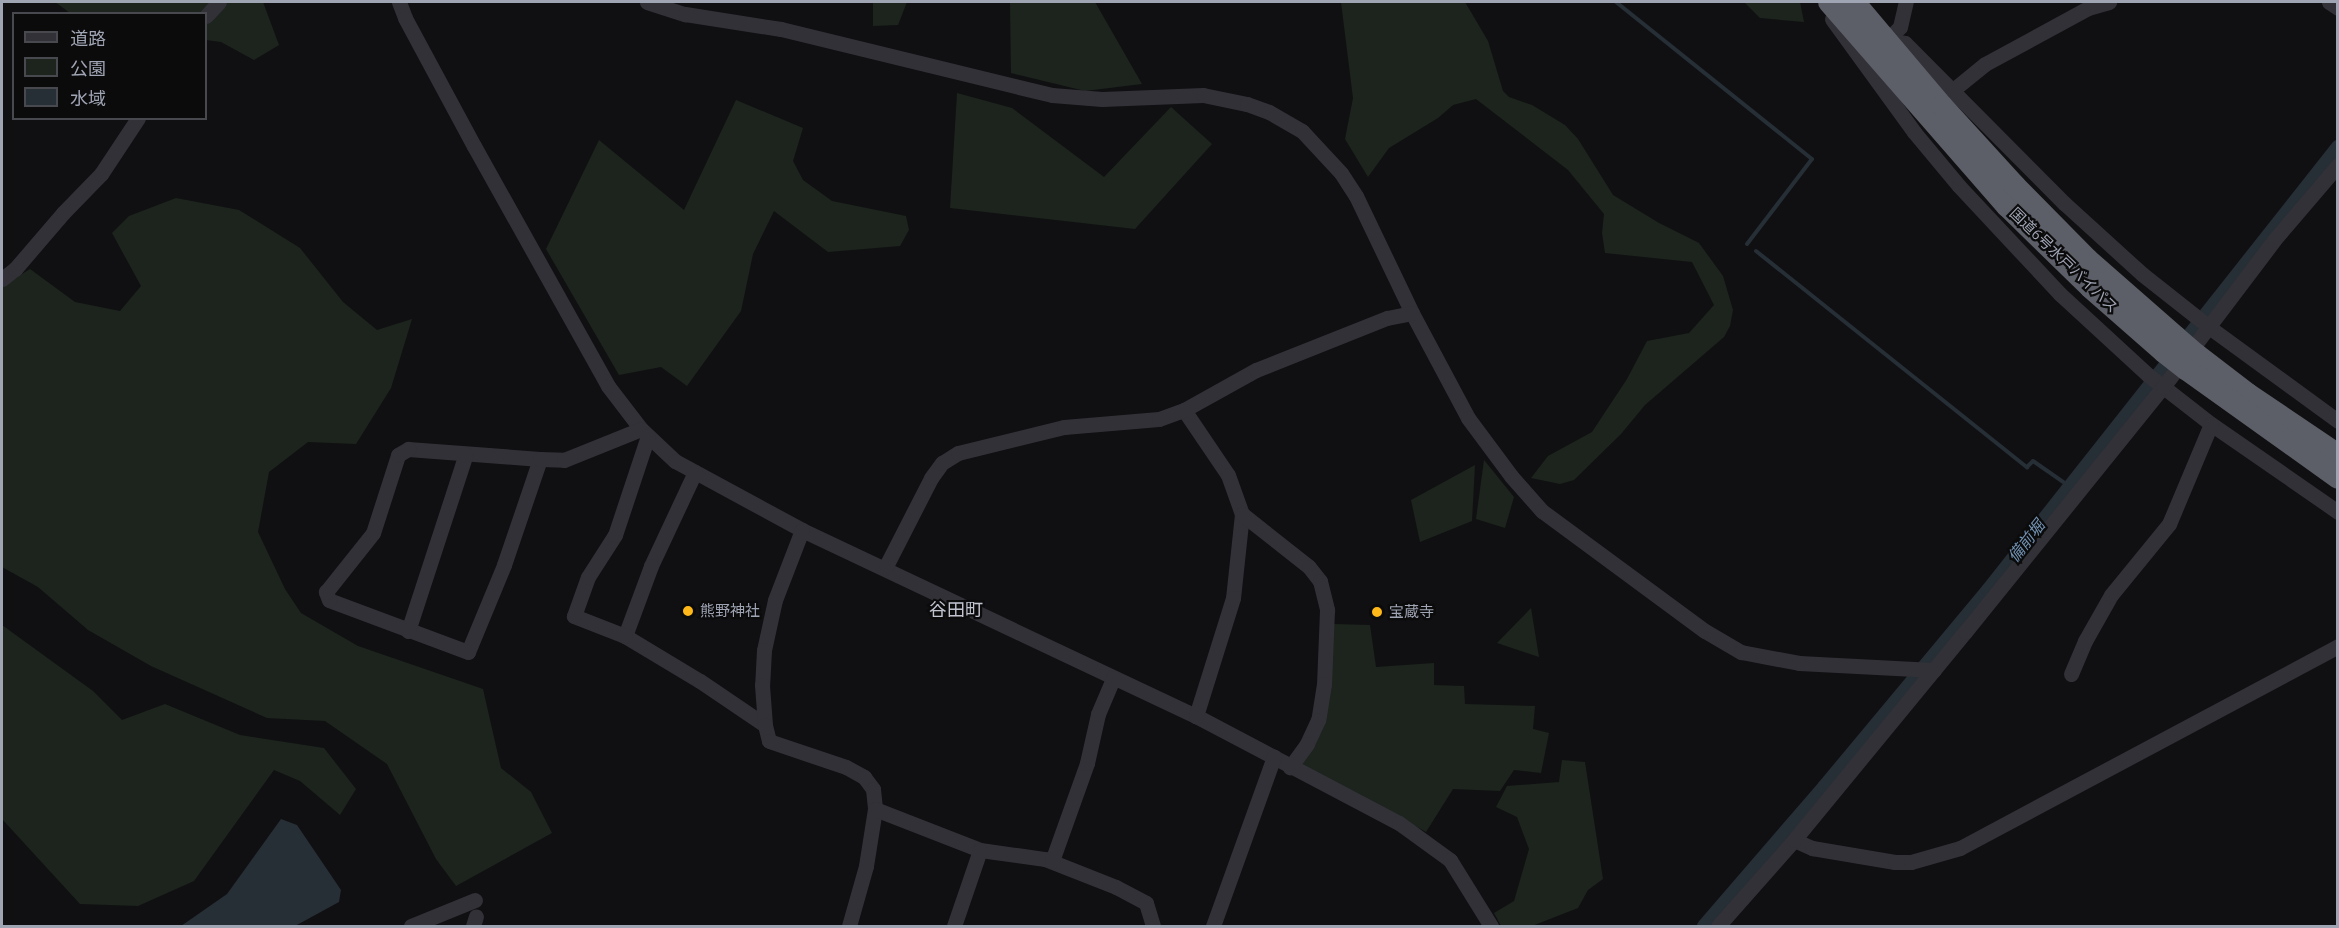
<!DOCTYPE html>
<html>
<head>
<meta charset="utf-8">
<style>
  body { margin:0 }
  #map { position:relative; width:2339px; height:928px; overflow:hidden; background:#101012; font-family:Ubuntu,"Noto Sans JP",sans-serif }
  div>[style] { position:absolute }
  .green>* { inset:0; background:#1c241d }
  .water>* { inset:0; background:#262e36 }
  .stream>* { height:4px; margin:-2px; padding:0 2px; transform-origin:2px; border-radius:2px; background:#262e36 }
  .canal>* { height:14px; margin:-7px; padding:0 7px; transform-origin:7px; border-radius:7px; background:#262e36 }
  .minor>* { height:15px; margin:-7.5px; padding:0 7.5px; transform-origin:7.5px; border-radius:7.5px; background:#313137 }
  .highway>* { height:22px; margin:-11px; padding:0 11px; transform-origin:11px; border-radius:11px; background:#5c5f68 }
  .highway-bridge>* { height:22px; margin:-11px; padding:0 11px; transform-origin:11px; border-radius:11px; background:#5c5f68 }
  .dots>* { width:16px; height:16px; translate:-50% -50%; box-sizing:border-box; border:3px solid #0b0b0c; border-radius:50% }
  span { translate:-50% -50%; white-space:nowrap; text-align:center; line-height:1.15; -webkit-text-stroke:4.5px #0b0b0c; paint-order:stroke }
  .street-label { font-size:15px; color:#a0a5b4 }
  .poi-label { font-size:15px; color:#a0a5b4 }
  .left { translate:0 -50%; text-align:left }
  .water-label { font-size:16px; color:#7393b3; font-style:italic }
  .quarter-label { font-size:18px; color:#c1c4cf }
  .frame { position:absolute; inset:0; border:3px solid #a0a5b4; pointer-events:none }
  .legend { position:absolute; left:12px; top:12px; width:195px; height:108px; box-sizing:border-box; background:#0b0b0c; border:2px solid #47494f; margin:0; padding:8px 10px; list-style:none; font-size:18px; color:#a0a5b4 }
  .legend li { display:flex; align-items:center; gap:12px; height:30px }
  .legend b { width:30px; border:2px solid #47494f }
</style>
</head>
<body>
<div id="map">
  <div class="green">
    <div style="clip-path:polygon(55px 2px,263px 2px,279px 45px,254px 60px,221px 42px,206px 40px,206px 14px,70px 13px)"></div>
    <div style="clip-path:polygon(873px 2px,907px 2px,898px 25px,873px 26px)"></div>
    <div style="clip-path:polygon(1010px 2px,1095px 2px,1142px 84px,1085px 91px,1011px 73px)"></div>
    <div style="clip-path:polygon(1341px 2px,1465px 2px,1488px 41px,1503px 91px,1509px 97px,1532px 105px,1565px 125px,1578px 139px,1613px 195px,1659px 223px,1699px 243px,1723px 276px,1733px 310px,1730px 326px,1724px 337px,1645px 405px,1621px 434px,1574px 480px,1560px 484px,1531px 478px,1548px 456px,1592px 432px,1627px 379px,1647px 341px,1689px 333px,1714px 305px,1692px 262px,1605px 253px,1602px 233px,1604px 214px,1568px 170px,1476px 99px,1453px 105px,1438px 118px,1389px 148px,1368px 177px,1345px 139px,1353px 98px)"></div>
    <div style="clip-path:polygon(1744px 2px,1800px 2px,1804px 22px,1760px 18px)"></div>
    <div style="clip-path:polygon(957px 93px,1012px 108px,1104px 177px,1171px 107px,1212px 144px,1135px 229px,950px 208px)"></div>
    <div style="clip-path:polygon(736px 100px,803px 128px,793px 161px,803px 180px,832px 201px,906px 216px,909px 230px,900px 246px,828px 252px,774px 211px,753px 254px,741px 311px,687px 386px,661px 367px,619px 375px,546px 249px,599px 140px,684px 210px)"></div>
    <div style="clip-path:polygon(176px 198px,239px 210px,300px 248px,343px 302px,377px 330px,412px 319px,391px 388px,356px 444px,308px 442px,269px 472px,258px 532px,285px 589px,301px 613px,358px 646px,483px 689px,501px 768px,531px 792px,552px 833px,456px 886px,436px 859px,387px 764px,325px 721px,267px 718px,151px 666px,88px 630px,38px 587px,2px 567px,2px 286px,30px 269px,75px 302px,120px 311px,141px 286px,112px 233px,129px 216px)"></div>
    <div style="clip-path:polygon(1484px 460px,1514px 497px,1505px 528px,1476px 519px)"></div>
    <div style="clip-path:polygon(1475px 465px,1472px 521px,1420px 542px,1411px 500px)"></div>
    <div style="clip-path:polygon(1531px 608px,1539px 657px,1497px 643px)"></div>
    <div style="clip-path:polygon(1334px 624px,1370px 625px,1376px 667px,1434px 663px,1434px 685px,1464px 686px,1465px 704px,1535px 706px,1533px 729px,1549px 733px,1541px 773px,1514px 770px,1500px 791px,1453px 789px,1426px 832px,1302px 764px,1318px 737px)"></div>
    <div style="clip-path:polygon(2px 625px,93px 691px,122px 720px,165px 704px,240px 735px,324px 748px,356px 789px,340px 815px,300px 781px,274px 770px,194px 881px,138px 906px,80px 904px,2px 819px)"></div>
    <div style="clip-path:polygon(1562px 760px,1585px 762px,1603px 879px,1588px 890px,1578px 908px,1532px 926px,1501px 926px,1494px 913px,1514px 901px,1529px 849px,1517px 817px,1496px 807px,1507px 786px,1559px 782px)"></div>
  </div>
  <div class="water">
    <div style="clip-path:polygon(281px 819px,297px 825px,341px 890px,339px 902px,295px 926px,181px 926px,227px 894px)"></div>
  </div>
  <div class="stream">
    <div style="left:1616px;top:2px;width:251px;rotate:38.7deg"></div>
    <div style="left:1812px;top:159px;width:107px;rotate:127.4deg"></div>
    <div style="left:1756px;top:251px;width:347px;rotate:38.6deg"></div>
    <div style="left:2027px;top:467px;width:8px;rotate:-45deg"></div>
    <div style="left:2033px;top:461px;width:44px;rotate:34.8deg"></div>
  </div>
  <div class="canal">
    <div style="left:1704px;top:926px;width:184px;rotate:-49.2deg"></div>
    <div style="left:1824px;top:787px;width:256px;rotate:-50.2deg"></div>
    <div style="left:1988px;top:590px;width:565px;rotate:-51.69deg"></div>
  </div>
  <div class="minor">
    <div style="left:399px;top:2px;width:17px;rotate:69deg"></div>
    <div style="left:405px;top:18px;width:145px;rotate:61.7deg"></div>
    <div style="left:474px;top:146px;width:275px;rotate:60.8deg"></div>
    <div style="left:608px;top:386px;width:54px;rotate:52.5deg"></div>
    <div style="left:641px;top:429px;width:47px;rotate:43.3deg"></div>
    <div style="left:675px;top:461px;width:145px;rotate:28.5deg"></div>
    <div style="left:802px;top:530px;width:436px;rotate:25.3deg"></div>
    <div style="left:1196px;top:716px;width:229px;rotate:27.8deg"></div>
    <div style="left:1399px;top:823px;width:63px;rotate:36deg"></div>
    <div style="left:1450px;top:860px;width:78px;rotate:58.2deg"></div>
    <div style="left:647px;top:2px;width:40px;rotate:18deg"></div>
    <div style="left:685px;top:14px;width:97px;rotate:8.9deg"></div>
    <div style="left:781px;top:29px;width:279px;rotate:13.7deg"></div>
    <div style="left:1052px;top:95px;width:50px;rotate:4.6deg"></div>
    <div style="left:1102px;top:99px;width:101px;rotate:-2.3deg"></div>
    <div style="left:1203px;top:95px;width:45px;rotate:11.6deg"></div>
    <div style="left:1247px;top:104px;width:23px;rotate:20deg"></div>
    <div style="left:1269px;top:112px;width:38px;rotate:30deg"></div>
    <div style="left:1302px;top:131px;width:57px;rotate:47.1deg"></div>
    <div style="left:1341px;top:173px;width:27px;rotate:57deg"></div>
    <div style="left:1356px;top:196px;width:130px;rotate:64.4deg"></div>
    <div style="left:1412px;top:313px;width:119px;rotate:61.9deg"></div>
    <div style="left:1468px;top:418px;width:72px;rotate:53.4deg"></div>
    <div style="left:1511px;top:476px;width:47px;rotate:48.5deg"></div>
    <div style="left:1542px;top:511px;width:202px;rotate:36.4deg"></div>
    <div style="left:1705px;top:631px;width:42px;rotate:30.3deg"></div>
    <div style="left:1741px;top:652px;width:59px;rotate:10.7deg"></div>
    <div style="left:1799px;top:663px;width:135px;rotate:3deg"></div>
    <div style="left:2329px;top:2px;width:11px;rotate:34deg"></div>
    <div style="left:206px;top:16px;width:19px;rotate:-47deg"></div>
    <div style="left:1832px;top:19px;width:140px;rotate:54deg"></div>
    <div style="left:1914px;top:132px;width:70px;rotate:50.2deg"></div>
    <div style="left:1959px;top:186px;width:148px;rotate:46.9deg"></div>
    <div style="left:2060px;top:294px;width:120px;rotate:42.6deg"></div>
    <div style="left:2148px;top:375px;width:80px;rotate:37.9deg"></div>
    <div style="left:2211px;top:424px;width:155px;rotate:34.7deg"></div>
    <div style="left:1887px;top:40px;width:18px;rotate:9deg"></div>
    <div style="left:1905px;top:43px;width:226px;rotate:45.2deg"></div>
    <div style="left:2064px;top:203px;width:105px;rotate:42.3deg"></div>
    <div style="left:2142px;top:274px;width:85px;rotate:38.3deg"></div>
    <div style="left:2209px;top:327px;width:160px;rotate:36.1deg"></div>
    <div style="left:1887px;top:40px;width:18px;rotate:-45deg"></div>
    <div style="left:1900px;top:27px;width:26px;rotate:-77deg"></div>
    <div style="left:1953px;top:90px;width:41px;rotate:-39.1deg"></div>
    <div style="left:1985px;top:64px;width:117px;rotate:-28.5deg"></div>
    <div style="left:2088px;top:8px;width:22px;rotate:-16deg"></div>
    <div style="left:2px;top:279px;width:16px;rotate:-38deg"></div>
    <div style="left:15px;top:269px;width:74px;rotate:-49.4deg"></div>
    <div style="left:63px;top:213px;width:54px;rotate:-45.7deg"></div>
    <div style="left:101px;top:174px;width:67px;rotate:-56.5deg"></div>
    <div style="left:1184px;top:410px;width:78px;rotate:55.9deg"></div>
    <div style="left:1228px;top:475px;width:41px;rotate:70.3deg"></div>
    <div style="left:1242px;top:514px;width:84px;rotate:96.1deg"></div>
    <div style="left:1233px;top:598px;width:124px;rotate:107.4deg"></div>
    <div style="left:408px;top:449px;width:132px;rotate:4.3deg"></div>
    <div style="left:540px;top:459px;width:112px;rotate:108.8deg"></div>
    <div style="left:504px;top:565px;width:94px;rotate:112.5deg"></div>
    <div style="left:468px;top:652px;width:148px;rotate:-159.5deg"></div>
    <div style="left:329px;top:600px;width:9px;rotate:-111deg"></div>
    <div style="left:326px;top:592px;width:75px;rotate:-51.5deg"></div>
    <div style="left:373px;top:533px;width:82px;rotate:-72.2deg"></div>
    <div style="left:398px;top:455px;width:12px;rotate:-31deg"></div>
    <div style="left:540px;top:459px;width:24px;rotate:2deg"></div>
    <div style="left:564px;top:460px;width:83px;rotate:-21.9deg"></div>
    <div style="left:695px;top:472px;width:104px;rotate:115.1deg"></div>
    <div style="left:651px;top:566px;width:75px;rotate:110.4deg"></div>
    <div style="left:625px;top:636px;width:87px;rotate:31deg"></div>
    <div style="left:700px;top:681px;width:78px;rotate:34.1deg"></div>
    <div style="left:1242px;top:514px;width:85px;rotate:38.3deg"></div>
    <div style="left:1309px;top:567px;width:18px;rotate:52deg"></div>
    <div style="left:1320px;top:581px;width:30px;rotate:76deg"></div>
    <div style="left:1327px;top:610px;width:74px;rotate:92.3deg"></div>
    <div style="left:1324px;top:684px;width:36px;rotate:99deg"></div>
    <div style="left:1318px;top:720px;width:26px;rotate:115deg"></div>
    <div style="left:1307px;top:744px;width:29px;rotate:126deg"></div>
    <div style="left:802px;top:530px;width:75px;rotate:111.1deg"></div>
    <div style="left:775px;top:600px;width:51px;rotate:102.4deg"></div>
    <div style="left:764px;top:650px;width:35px;rotate:93deg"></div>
    <div style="left:762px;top:685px;width:40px;rotate:85.7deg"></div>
    <div style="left:765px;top:725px;width:16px;rotate:76deg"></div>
    <div style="left:769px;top:741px;width:81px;rotate:18.7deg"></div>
    <div style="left:846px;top:767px;width:21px;rotate:29deg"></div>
    <div style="left:864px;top:777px;width:15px;rotate:53deg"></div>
    <div style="left:873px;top:789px;width:20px;rotate:84deg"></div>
    <div style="left:875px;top:809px;width:58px;rotate:99deg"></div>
    <div style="left:866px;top:866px;width:62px;rotate:105.8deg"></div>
    <div style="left:885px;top:568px;width:101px;rotate:-62.9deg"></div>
    <div style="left:931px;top:478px;width:19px;rotate:-54deg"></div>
    <div style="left:942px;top:463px;width:19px;rotate:-32deg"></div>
    <div style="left:958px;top:453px;width:109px;rotate:-13.8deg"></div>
    <div style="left:1064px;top:427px;width:95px;rotate:-4.8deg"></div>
    <div style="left:1159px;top:419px;width:27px;rotate:-20deg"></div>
    <div style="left:1184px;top:410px;width:82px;rotate:-29.1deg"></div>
    <div style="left:1256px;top:370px;width:141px;rotate:-21.7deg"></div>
    <div style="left:1387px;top:318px;width:25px;rotate:-11deg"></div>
    <div style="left:408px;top:631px;width:186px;rotate:-71.9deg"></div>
    <div style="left:625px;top:636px;width:55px;rotate:-158.6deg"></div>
    <div style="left:574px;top:616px;width:41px;rotate:-70.3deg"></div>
    <div style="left:588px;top:577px;width:50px;rotate:-57.3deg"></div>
    <div style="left:615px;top:535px;width:104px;rotate:-71.6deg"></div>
    <div style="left:2071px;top:674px;width:36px;rotate:-67deg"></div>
    <div style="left:2085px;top:641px;width:53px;rotate:-60.5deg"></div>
    <div style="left:2111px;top:595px;width:92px;rotate:-50.8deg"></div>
    <div style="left:2169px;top:524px;width:108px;rotate:-67.2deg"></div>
    <div style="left:875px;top:809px;width:113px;rotate:21.3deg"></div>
    <div style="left:980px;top:850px;width:66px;rotate:7.9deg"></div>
    <div style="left:1045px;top:859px;width:76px;rotate:21.5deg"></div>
    <div style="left:1116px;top:887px;width:34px;rotate:28deg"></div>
    <div style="left:1146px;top:903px;width:24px;rotate:73deg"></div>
    <div style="left:1794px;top:840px;width:20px;rotate:24deg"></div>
    <div style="left:1812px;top:848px;width:84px;rotate:9.6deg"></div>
    <div style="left:1895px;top:862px;width:16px"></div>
    <div style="left:1911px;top:862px;width:51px;rotate:-15.9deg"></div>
    <div style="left:1960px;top:848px;width:429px;rotate:-28.1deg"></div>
    <div style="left:1052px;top:861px;width:104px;rotate:-70.3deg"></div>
    <div style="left:1087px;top:763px;width:50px;rotate:-77.3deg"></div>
    <div style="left:1098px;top:714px;width:39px;rotate:-67deg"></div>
    <div style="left:411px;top:926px;width:69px;rotate:-22.1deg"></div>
    <div style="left:473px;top:926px;width:10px;rotate:-73deg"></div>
    <div style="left:954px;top:926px;width:80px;rotate:-71.1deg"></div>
    <div style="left:1213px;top:926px;width:180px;rotate:-70.2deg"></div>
    <div style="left:1718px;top:926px;width:115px;rotate:-48.5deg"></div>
    <div style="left:1794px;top:840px;width:269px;rotate:-50.6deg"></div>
    <div style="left:1965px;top:632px;width:315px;rotate:-51.1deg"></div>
    <div style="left:2163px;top:387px;width:184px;rotate:-52.9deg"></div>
    <div style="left:2274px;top:240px;width:99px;rotate:-49.5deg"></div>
  </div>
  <div class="highway">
    <div style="left:1829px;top:2px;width:271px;rotate:48.9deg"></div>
    <div style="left:2007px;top:206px;width:117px;rotate:44.3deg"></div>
    <div style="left:2091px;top:288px;width:97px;rotate:41.2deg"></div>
    <div style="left:1854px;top:2px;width:136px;rotate:49.8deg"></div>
    <div style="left:1942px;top:106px;width:108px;rotate:47.6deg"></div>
    <div style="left:2015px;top:186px;width:103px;rotate:45.4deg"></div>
    <div style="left:2087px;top:259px;width:118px;rotate:41.2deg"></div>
    <div style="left:2197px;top:355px;width:64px;rotate:37.4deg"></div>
    <div style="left:2248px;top:394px;width:109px;rotate:34.1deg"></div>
    <div style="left:2186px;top:369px;width:187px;rotate:35.6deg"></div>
  </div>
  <div class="highway-bridge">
    <div style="left:2176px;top:337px;width:28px;rotate:41deg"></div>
    <div style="left:2164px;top:352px;width:28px;rotate:38deg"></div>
  </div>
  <div class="dots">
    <div style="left:688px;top:611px;background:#ffb81a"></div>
    <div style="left:1377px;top:612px;background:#ffb81a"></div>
  </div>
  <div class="street-label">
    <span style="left:2064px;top:260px;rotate:44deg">国道6号水戸バイパス</span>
  </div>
  <div class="poi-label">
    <span class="left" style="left:700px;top:611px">熊野神社</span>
    <span class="left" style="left:1389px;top:612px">宝蔵寺</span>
  </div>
  <div class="water-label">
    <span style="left:2026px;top:541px;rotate:-52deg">備前堀</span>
  </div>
  <div class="quarter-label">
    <span style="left:956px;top:609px">谷田町</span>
  </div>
  <div class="frame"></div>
  <ul class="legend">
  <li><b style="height:8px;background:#313137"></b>道路</li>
  <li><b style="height:16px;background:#1c241d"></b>公園</li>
  <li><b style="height:16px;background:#262e36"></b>水域</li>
  </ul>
</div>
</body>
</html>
